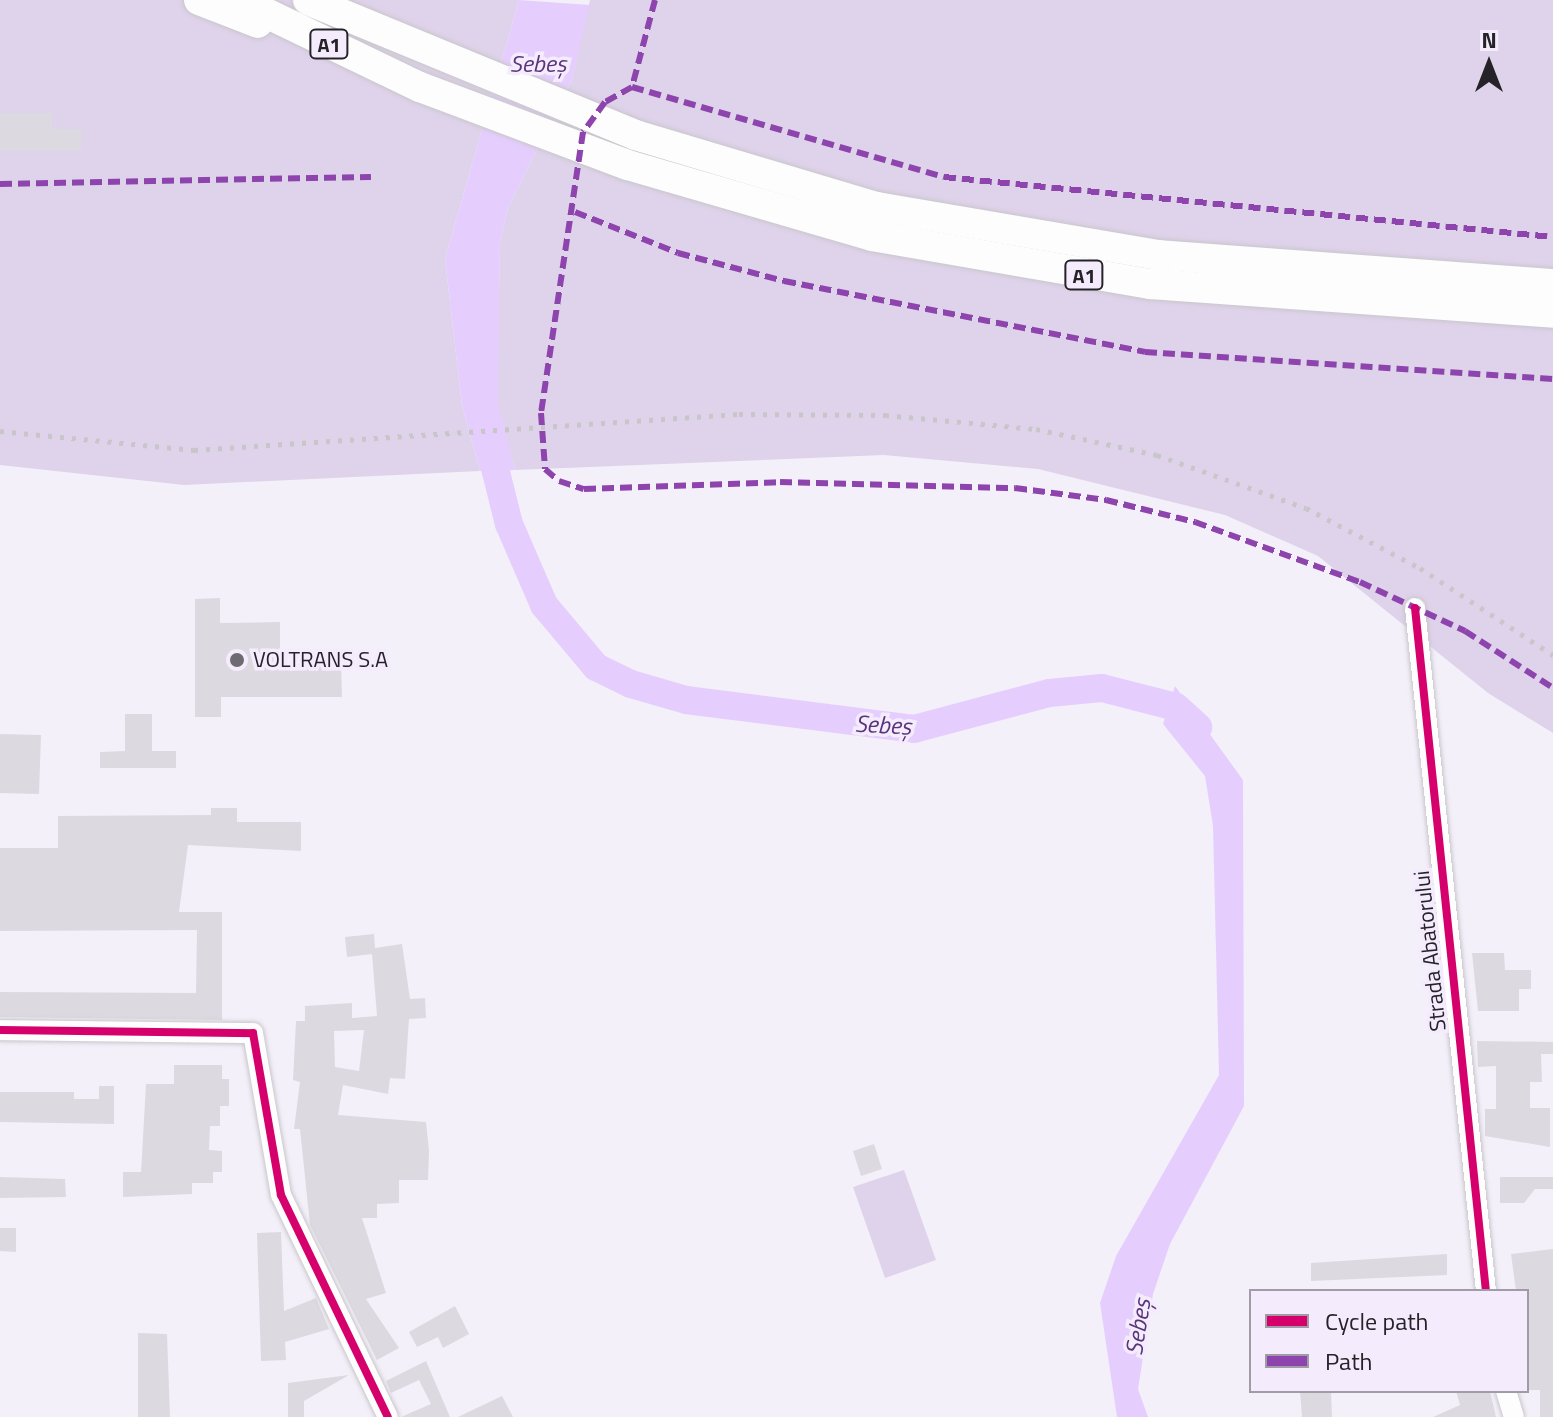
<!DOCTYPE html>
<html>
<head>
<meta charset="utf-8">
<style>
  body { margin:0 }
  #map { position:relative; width:1553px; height:1417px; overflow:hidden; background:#f4f0f9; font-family:"Titillium Web",sans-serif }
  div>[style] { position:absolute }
  .green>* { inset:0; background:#dfd3eb }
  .water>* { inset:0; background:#e5cefd }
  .river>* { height:28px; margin:-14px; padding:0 14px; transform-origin:14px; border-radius:14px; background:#e5cefd }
  .building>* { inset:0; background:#ddd9e1 }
  .roads { filter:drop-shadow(0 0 2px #c9c6cc) drop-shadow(0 0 2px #c9c6cc) }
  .minor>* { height:20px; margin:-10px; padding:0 10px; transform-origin:10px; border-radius:10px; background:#fdfdfe }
  .highway>* { height:30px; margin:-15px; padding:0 15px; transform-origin:15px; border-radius:15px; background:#fdfdfe }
  .rail>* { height:5px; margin-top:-2.5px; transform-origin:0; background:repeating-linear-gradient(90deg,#c8c6c9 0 4px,transparent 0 12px) }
  .quiet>* { height:6px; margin-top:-3px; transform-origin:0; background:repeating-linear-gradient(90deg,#8e44ad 0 12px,transparent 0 18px) }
  .cycleway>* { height:8px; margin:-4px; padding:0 4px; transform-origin:4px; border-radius:4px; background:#d6006c }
  .dots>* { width:22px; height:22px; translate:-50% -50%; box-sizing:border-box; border:4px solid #f4ecfd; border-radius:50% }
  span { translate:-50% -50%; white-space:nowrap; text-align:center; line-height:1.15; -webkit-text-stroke:7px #f4ecfd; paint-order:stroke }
  .shield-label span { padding:2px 6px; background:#f4ecfd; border:2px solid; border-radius:6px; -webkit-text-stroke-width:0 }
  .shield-label { font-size:20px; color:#252228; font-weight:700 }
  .poi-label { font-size:22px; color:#252228 }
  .left { translate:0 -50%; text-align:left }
  .street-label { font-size:22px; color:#252228 }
  .water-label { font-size:24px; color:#5a337b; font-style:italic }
  .legend { position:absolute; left:1249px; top:1289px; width:280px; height:104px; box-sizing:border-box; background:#f4ecfd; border:2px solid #a19ba8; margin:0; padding:10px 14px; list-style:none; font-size:24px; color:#252228 }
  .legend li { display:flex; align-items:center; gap:16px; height:40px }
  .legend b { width:40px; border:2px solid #a19ba8 }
  .north { position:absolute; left:1449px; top:24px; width:80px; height:80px; -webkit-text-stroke:6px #f4ecfd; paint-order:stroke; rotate:0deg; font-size:22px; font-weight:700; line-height:32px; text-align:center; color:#252228 }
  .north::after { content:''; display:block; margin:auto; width:28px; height:36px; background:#252228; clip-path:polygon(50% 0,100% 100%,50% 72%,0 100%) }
</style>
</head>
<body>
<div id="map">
  <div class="green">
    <div style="clip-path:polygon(0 0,519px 0,445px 259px,462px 406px,480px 471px,184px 485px,0 465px)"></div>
    <div style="clip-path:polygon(590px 0,1553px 0,1553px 733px,1488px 693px,1318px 556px,1225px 515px,1038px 469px,884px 455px,515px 470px,497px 403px,500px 242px,508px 208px,572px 79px)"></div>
    <div style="clip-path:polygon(904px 1170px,936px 1260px,885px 1278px,853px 1187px)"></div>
  </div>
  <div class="water">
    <div style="clip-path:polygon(519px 0,590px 5px,572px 79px,508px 208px,500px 242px,498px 403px,515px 470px,480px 471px,462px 406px,445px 259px)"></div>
    <div style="clip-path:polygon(1175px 686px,1243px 780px,1244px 1106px,1170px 1244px,1153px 1294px,1138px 1389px,1148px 1417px,1117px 1417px,1100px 1303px,1116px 1256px,1219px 1075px,1213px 826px,1205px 776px,1163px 724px)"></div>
  </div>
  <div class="river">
    <div style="left:487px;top:436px;width:91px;rotate:76deg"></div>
    <div style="left:509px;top:524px;width:88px;rotate:66.6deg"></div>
    <div style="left:544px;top:605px;width:81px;rotate:50deg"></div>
    <div style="left:596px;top:667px;width:39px;rotate:26deg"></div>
    <div style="left:631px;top:684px;width:57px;rotate:16.2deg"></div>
    <div style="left:686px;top:700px;width:230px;rotate:7.2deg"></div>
    <div style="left:914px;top:729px;width:140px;rotate:-14.9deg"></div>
    <div style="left:1049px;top:693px;width:53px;rotate:-5.4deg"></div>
    <div style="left:1102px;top:688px;width:76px;rotate:14.4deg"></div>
    <div style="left:1176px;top:707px;width:30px;rotate:42deg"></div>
  </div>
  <div class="building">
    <div style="clip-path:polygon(0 113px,52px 113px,52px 129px,81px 129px,81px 151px,0 151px)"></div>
    <div style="clip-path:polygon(220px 598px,220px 623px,280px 622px,280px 664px,341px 663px,342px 697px,221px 697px,221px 717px,195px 717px,195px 599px)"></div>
    <div style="clip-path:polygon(125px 714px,152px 714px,152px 751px,176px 751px,176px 768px,100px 768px,100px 752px,125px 751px)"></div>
    <div style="clip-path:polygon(0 734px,41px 735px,39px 794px,0 793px)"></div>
    <div style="clip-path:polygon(211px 808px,237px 808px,237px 822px,301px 822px,301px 851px,188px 845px,179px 912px,222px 912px,222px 1020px,0 1017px,0 992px,196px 993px,197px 930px,0 931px,0 848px,58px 848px,58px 816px,211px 815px)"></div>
    <div style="clip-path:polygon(evenodd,374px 934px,375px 948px,402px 944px,410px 999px,425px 998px,426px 1018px,409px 1019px,405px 1079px,390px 1078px,388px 1094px,343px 1085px,338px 1115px,426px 1122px,429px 1151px,428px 1180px,399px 1180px,399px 1203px,377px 1204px,377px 1218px,362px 1218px,386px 1293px,366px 1299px,399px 1348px,377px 1360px,310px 1225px,300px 1129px,294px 1129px,300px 1082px,293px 1080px,296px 1021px,305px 1021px,305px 1006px,352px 1003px,352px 1018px,377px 1016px,372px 954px,347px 957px,345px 937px,374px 934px,364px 1030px,359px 1071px,335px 1067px,334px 1031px,364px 1030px)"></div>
    <div style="clip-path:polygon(1472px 953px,1504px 953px,1505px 970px,1531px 970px,1531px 989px,1519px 989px,1519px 1011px,1478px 1011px)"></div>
    <div style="clip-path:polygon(1477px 1041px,1553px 1042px,1553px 1054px,1541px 1054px,1542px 1082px,1530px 1082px,1530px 1108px,1550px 1108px,1550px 1147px,1485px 1136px,1485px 1109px,1496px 1109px,1496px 1066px,1478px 1067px)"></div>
    <div style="clip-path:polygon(174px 1065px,222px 1065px,222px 1079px,229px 1079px,229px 1106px,220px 1106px,220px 1126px,210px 1126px,209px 1150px,222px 1151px,222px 1172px,213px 1172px,213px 1183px,192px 1183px,192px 1194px,123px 1197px,123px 1172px,141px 1172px,146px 1084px,174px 1084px)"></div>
    <div style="clip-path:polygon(99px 1086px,114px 1086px,114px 1124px,0 1122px,0 1092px,74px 1092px,74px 1099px,99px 1099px)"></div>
    <div style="clip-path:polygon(874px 1144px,882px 1169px,861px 1176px,853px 1151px)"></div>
    <div style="clip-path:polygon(0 1177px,65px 1179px,66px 1197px,0 1198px)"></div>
    <div style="clip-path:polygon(1500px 1177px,1553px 1177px,1553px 1189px,1535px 1189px,1524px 1203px,1500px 1203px)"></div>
    <div style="clip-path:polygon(0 1228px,16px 1228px,16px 1252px,0 1251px)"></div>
    <div style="clip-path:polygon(281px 1232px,284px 1311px,316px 1298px,329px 1329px,285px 1342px,286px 1360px,261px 1361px,257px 1233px)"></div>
    <div style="clip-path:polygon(1553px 1249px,1553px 1417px,1540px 1417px,1540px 1390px,1527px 1390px,1527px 1291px,1516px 1291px,1511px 1254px)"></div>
    <div style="clip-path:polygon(1447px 1254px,1447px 1275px,1311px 1281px,1311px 1263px)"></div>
    <div style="clip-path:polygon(455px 1306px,469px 1334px,443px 1348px,438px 1337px,417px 1347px,409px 1332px)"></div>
    <div style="clip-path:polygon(138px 1333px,167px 1334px,170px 1417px,138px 1417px)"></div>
    <div style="clip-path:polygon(426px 1361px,450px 1417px,401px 1417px,431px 1404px,419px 1380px,391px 1393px,386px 1381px)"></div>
    <div style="clip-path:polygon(349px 1375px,304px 1401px,304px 1417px,288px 1417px,288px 1383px)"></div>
    <div style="clip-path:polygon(1300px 1391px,1331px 1391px,1332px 1417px,1302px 1417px)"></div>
    <div style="clip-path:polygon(1456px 1391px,1490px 1391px,1496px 1417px,1433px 1417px,1460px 1405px)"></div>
    <div style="clip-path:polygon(502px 1396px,513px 1417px,458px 1417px)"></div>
  </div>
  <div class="roads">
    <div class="minor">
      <div style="left:1415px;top:608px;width:687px;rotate:84.07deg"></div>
      <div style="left:0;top:1030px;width:253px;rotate:0.7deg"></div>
      <div style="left:253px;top:1033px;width:164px;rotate:80.2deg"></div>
      <div style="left:281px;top:1195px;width:246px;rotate:64.3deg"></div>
      <div style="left:1506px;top:1391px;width:27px;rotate:73deg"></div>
    </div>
    <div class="highway">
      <div style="left:199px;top:0;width:63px;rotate:21.3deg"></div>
      <div style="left:239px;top:0;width:201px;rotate:25.7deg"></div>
      <div style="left:420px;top:87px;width:222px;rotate:20.6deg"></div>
      <div style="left:628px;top:165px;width:254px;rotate:16.2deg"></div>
      <div style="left:872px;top:236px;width:283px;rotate:9.8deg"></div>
      <div style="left:1151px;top:284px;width:403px;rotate:4.1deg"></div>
      <div style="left:308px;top:0;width:354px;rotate:22.4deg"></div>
      <div style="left:635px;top:135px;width:252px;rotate:16.6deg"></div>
      <div style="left:877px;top:207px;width:285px;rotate:9.7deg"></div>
      <div style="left:1158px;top:255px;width:396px;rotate:4.2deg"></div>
    </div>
  </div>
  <div class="rail">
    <div style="left:0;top:431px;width:195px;rotate:5.6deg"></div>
    <div style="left:194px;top:450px;width:546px;rotate:-3.78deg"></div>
    <div style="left:739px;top:414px;width:146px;rotate:0.4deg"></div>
    <div style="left:885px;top:415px;width:152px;rotate:5.3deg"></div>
    <div style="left:1036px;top:429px;width:124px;rotate:12.1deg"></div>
    <div style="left:1157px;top:455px;width:158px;rotate:19.6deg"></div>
    <div style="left:1306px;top:508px;width:129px;rotate:27.8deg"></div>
    <div style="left:1420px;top:568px;width:159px;rotate:33.2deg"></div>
  </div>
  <div class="quiet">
    <div style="left:655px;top:0;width:90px;rotate:104.8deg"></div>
    <div style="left:632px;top:87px;width:31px;rotate:151deg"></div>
    <div style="left:605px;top:102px;width:37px;rotate:126deg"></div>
    <div style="left:583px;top:132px;width:284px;rotate:98.5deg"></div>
    <div style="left:541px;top:413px;width:56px;rotate:85.9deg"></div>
    <div style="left:545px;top:469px;width:18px;rotate:41deg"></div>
    <div style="left:559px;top:481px;width:26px;rotate:18deg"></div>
    <div style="left:584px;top:489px;width:196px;rotate:-2deg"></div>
    <div style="left:780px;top:482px;width:235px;rotate:1.5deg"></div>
    <div style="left:1015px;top:488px;width:92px;rotate:7.5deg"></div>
    <div style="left:1106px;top:500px;width:92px;rotate:13.9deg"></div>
    <div style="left:1195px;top:522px;width:176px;rotate:20deg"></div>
    <div style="left:1360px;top:582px;width:116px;rotate:25deg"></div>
    <div style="left:1465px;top:631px;width:105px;rotate:32.9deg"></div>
    <div style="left:632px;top:87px;width:325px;rotate:16.1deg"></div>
    <div style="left:944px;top:177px;width:612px;rotate:5.63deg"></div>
    <div style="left:0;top:184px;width:371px;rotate:-1.1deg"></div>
    <div style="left:575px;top:212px;width:111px;rotate:21.7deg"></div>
    <div style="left:678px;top:253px;width:110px;rotate:14.8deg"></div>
    <div style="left:784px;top:281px;width:368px;rotate:11.1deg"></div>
    <div style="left:1145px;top:352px;width:409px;rotate:3.8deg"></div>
  </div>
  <div class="cycleway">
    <div style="left:1415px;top:608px;width:687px;rotate:84.07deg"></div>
    <div style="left:0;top:1030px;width:253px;rotate:0.7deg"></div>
    <div style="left:253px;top:1033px;width:164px;rotate:80.2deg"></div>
    <div style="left:281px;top:1195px;width:246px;rotate:64.3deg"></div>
  </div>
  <div class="dots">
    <div style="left:237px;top:660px;background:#6d6a71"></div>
  </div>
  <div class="shield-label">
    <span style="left:329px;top:44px">A1</span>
    <span style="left:1084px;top:275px">A1</span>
  </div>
  <div class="poi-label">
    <span class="left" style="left:253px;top:660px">VOLTRANS S.A</span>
  </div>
  <div class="street-label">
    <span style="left:1430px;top:951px;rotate:-96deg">Strada Abatorului</span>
  </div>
  <div class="water-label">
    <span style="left:538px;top:64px">Sebeș</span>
    <span style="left:883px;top:725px;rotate:3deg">Sebeș</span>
    <span style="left:1138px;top:1327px;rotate:-81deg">Sebeș</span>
  </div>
  <ul class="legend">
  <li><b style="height:10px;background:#d6006c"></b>Cycle path</li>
  <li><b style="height:10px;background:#8e44ad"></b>Path</li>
  </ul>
  <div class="north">N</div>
</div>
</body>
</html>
